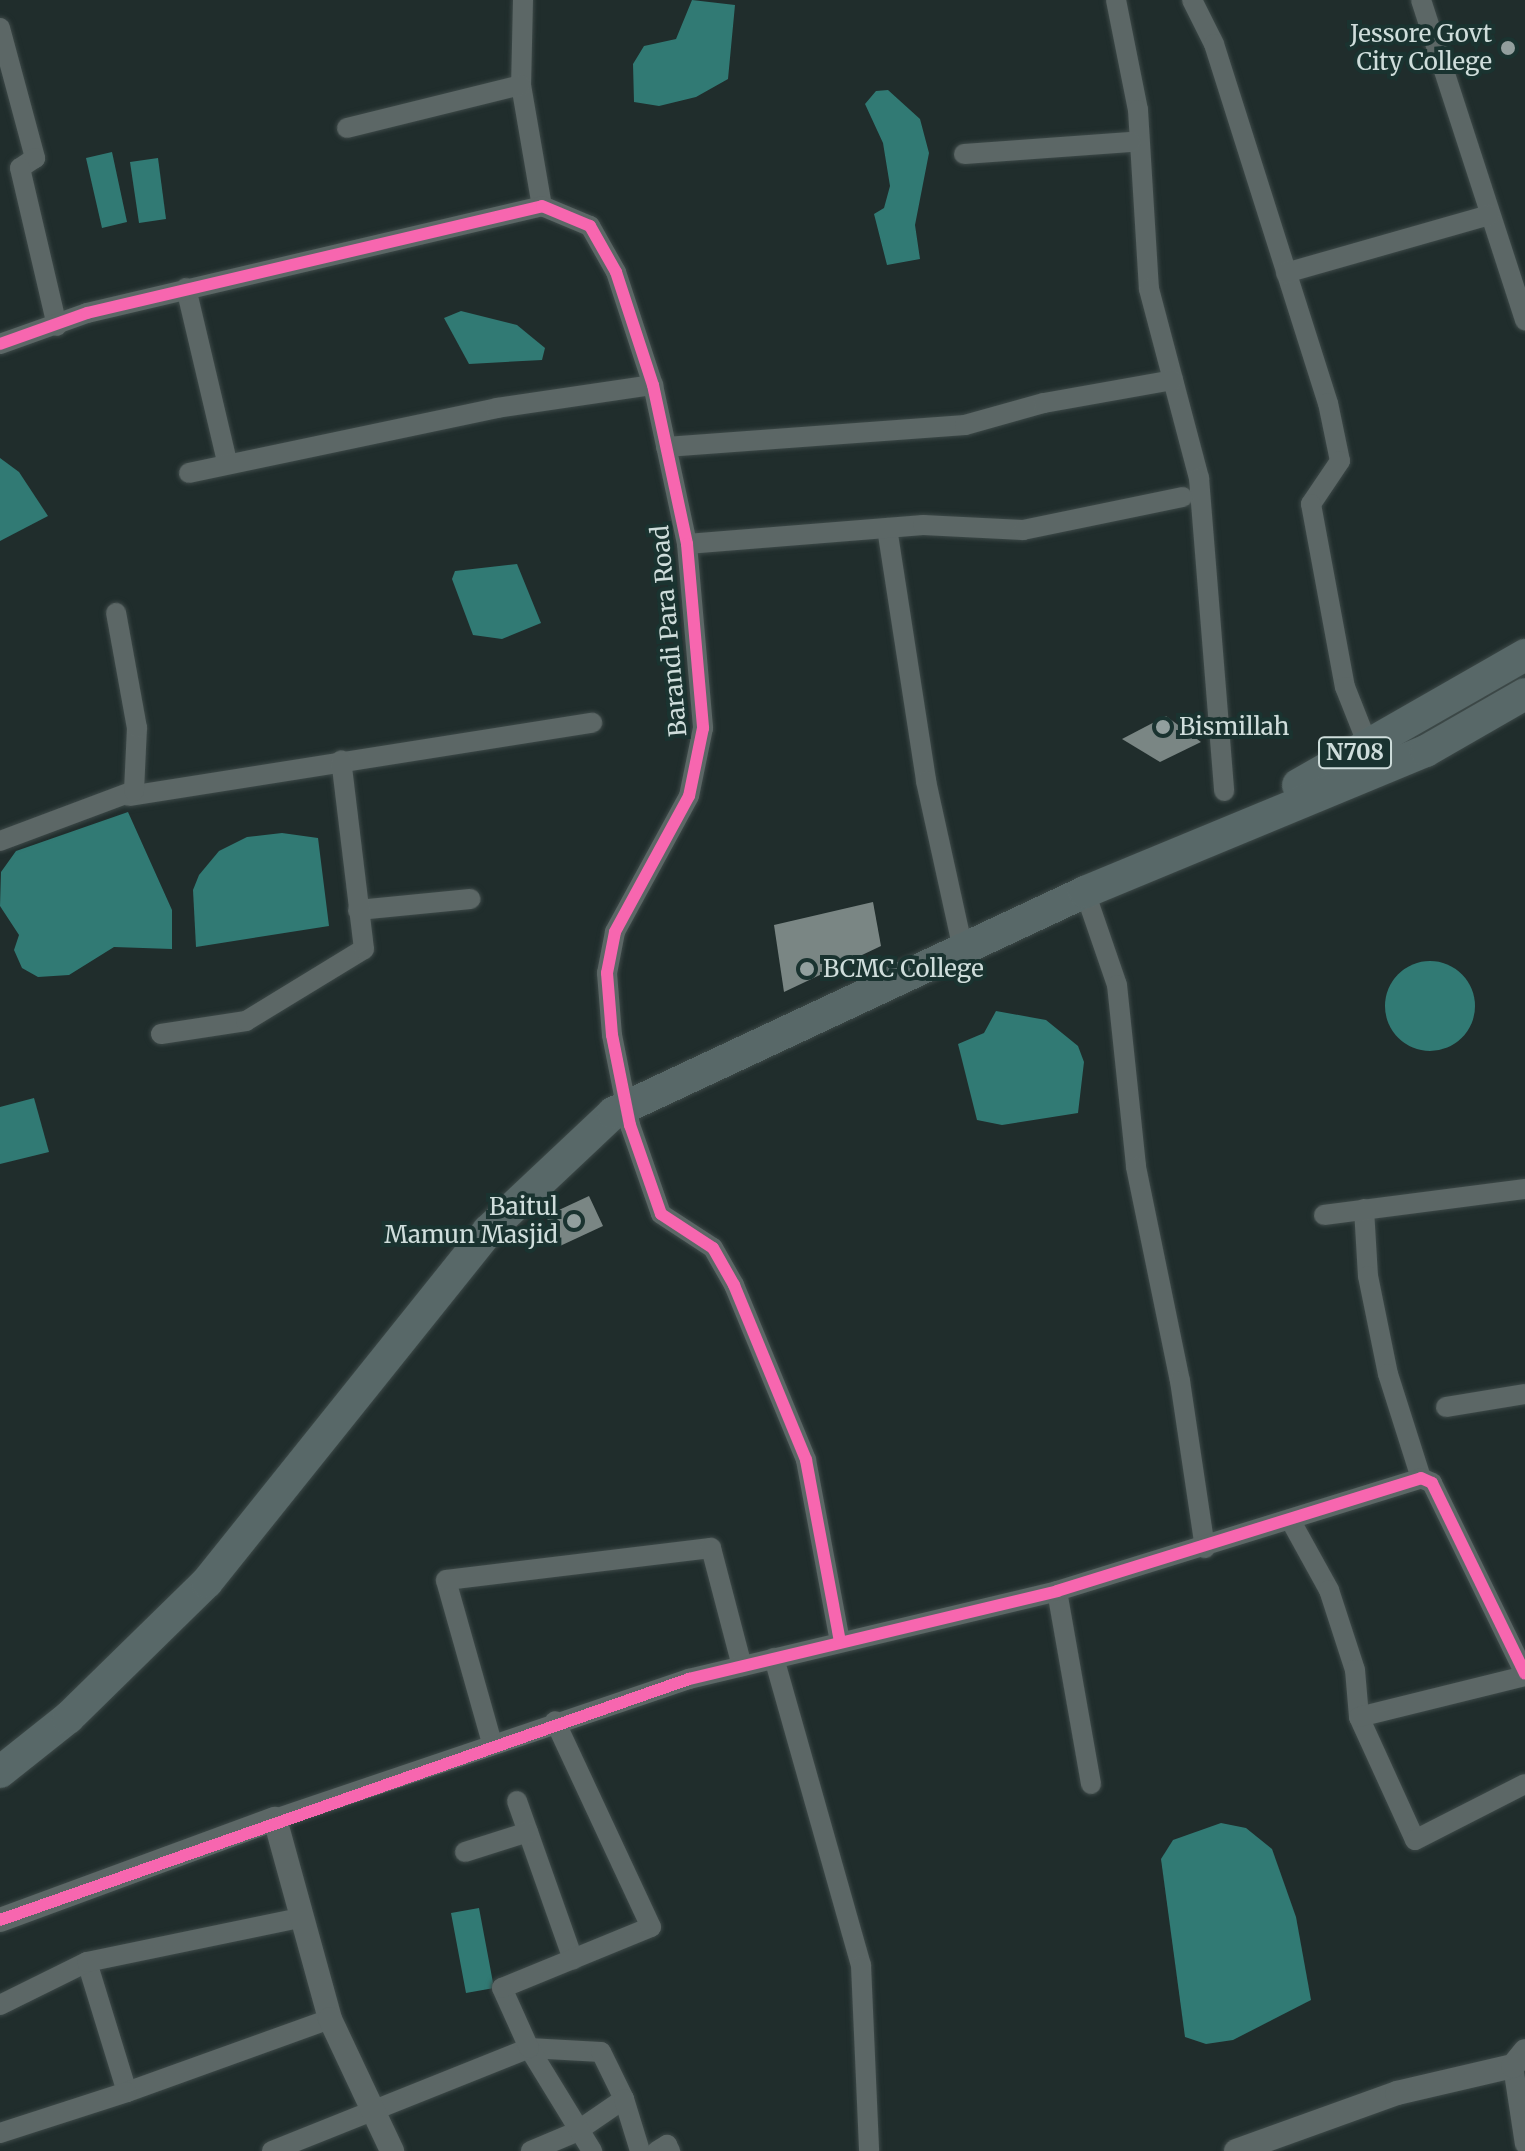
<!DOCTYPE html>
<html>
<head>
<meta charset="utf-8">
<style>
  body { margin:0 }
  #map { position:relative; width:1525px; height:2151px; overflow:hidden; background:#202d2c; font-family:Merriweather,serif }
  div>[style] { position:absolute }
  .water>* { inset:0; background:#317a74 }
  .round { border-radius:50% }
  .building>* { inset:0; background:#7a8684 }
  .roads { filter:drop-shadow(0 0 2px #3d4948) drop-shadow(0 0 2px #3d4948) }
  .minor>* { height:20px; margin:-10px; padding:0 10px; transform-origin:10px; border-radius:10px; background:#5c6766 }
  .tertiary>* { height:24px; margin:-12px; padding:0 12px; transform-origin:12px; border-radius:12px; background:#5c6766 }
  .trunk>* { height:32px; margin:-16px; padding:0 16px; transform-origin:16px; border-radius:16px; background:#586868 }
  .cycleway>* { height:12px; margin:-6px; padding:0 6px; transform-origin:6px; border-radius:6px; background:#f766af }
  .dots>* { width:22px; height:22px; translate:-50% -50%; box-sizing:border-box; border:4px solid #1a3330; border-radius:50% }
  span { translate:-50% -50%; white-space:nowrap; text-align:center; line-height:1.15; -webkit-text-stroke:8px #1a3330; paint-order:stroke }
  .shield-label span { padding:2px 6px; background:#1a3330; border:2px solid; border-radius:6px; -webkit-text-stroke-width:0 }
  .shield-label { font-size:22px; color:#cfdddb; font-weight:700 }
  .poi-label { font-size:24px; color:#cfdddb }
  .right { translate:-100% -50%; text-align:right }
  .left { translate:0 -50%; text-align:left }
  .street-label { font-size:24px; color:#cfdddb }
</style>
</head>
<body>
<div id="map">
  <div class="water">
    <div style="clip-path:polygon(692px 0,735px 5px,728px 79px,696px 97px,659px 106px,634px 102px,633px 64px,644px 46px,676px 39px)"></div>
    <div style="clip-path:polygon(888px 90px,920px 119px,929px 153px,915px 225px,920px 259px,887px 265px,874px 214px,884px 208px,890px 186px,883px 143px,865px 104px,876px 91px)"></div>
    <div style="clip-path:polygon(112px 152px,127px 222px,102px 228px,86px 158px)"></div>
    <div style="clip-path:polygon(158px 158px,166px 219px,139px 223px,130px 162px)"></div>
    <div style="clip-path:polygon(461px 311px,517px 325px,545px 348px,542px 360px,469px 364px,444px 318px)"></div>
    <div style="clip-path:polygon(0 458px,19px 472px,48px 516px,0 541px)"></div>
    <div style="clip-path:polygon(517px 564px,541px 623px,502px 639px,473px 635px,452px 579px,455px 571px)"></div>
    <div style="clip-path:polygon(128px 812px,172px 910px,172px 949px,114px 947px,69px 975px,38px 977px,22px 968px,14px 950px,19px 935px,0 906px,1px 872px,16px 851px)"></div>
    <div style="clip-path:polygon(282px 833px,318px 838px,329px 926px,196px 947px,193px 890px,199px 875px,219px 851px,247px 837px)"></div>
    <div class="round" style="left:1385px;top:961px;width:90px;height:90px"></div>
    <div style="clip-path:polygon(996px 1011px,1046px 1020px,1078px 1046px,1084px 1062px,1078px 1113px,1002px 1125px,977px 1120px,958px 1044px,984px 1033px)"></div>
    <div style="clip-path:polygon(34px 1098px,49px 1152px,0 1164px,0 1107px)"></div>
    <div style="clip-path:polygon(1221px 1823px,1246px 1828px,1272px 1849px,1296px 1917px,1311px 2000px,1233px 2040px,1206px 2044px,1185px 2037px,1161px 1859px,1173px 1840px)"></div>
    <div style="clip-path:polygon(479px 1908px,494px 1988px,466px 1993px,451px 1913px)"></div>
  </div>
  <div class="building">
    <div style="clip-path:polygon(1166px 716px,1201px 742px,1160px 762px,1122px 739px)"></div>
    <div style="clip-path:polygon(873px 902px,881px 946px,784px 992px,774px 925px)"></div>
    <div style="clip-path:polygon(589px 1196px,603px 1226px,560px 1246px,546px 1216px)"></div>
  </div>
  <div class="roads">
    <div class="minor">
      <div style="left:523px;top:0;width:85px;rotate:91.3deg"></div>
      <div style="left:521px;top:85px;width:123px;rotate:80.2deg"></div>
      <div style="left:1116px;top:0;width:112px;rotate:78.7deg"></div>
      <div style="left:1138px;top:110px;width:179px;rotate:86.5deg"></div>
      <div style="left:1149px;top:289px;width:196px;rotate:75.2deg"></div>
      <div style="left:1199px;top:478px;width:314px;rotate:85.4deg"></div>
      <div style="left:1192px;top:0;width:49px;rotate:63.4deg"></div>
      <div style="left:1214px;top:44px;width:377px;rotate:72.4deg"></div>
      <div style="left:1328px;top:403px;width:59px;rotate:78.3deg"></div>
      <div style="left:1340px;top:461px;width:52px;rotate:124deg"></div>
      <div style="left:1311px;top:504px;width:186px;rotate:79.5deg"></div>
      <div style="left:1345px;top:687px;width:62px;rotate:68.4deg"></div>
      <div style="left:1421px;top:0;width:337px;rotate:72deg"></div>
      <div style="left:0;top:28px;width:135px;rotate:74.9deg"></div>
      <div style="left:35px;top:158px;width:18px;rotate:146deg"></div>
      <div style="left:20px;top:168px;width:162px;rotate:76.8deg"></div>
      <div style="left:347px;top:128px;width:179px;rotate:-13.9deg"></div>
      <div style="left:964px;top:154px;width:167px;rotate:-4.1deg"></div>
      <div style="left:1286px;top:273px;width:212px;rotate:-15.9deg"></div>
      <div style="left:186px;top:288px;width:179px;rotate:76.7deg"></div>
      <div style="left:0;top:344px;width:92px;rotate:-19.6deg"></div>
      <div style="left:87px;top:313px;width:467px;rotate:-13.2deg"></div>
      <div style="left:542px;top:206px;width:52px;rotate:22.6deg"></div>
      <div style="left:590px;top:226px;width:53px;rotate:60.5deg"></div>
      <div style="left:616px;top:272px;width:119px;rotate:71.9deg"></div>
      <div style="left:653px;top:385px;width:163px;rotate:77.9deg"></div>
      <div style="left:687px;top:544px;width:185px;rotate:85deg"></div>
      <div style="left:703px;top:728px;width:69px;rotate:101.6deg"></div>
      <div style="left:689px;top:796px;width:155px;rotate:118.6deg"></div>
      <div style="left:615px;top:932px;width:42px;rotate:101deg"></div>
      <div style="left:607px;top:973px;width:62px;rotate:85.4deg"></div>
      <div style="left:612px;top:1035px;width:92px;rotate:78.7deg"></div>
      <div style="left:630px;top:1125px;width:94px;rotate:70.8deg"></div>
      <div style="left:661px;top:1214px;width:62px;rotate:33.2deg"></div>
      <div style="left:713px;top:1248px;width:43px;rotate:60.4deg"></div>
      <div style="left:734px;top:1285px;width:189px;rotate:67.6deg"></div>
      <div style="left:806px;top:1460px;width:184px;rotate:79.4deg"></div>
      <div style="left:666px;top:447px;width:300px;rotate:-4.2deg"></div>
      <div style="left:965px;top:425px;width:82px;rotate:-15.6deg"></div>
      <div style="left:1044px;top:403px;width:131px;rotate:-10.1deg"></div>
      <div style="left:189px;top:473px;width:315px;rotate:-11.9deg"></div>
      <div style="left:497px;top:408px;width:158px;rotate:-8.4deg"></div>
      <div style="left:887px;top:528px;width:256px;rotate:81.2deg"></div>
      <div style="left:926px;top:781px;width:172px;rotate:77.6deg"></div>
      <div style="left:687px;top:544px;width:237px;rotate:-4.6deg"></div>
      <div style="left:923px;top:525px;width:100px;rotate:2.9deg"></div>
      <div style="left:1023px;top:530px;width:163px;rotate:-11.7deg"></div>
      <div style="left:129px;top:796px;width:469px;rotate:-9deg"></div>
      <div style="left:0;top:841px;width:143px;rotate:-20.5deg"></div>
      <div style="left:134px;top:791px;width:63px;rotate:-87.3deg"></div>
      <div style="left:137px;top:728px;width:117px;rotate:-100.3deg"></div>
      <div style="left:1085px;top:892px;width:98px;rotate:71deg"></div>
      <div style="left:1117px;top:985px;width:183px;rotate:84deg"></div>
      <div style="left:1136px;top:1167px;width:218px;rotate:78.4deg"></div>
      <div style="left:1180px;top:1381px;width:169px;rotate:81.5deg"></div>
      <div style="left:358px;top:910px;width:113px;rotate:-5.6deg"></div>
      <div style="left:161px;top:1034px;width:86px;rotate:-8.7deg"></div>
      <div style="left:246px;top:1021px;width:138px;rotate:-31.4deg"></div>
      <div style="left:364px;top:949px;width:190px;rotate:-96.9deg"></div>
      <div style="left:1364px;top:1209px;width:67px;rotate:86.6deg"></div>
      <div style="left:1368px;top:1276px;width:100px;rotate:78.5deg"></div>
      <div style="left:1388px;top:1374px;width:109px;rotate:72.4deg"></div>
      <div style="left:1324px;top:1215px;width:203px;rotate:-7.4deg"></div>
      <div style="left:1446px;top:1407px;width:80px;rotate:-9.3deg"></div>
      <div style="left:1292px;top:1523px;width:77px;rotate:61.1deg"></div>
      <div style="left:1329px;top:1590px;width:84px;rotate:72deg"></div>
      <div style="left:1355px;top:1670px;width:47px;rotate:85.1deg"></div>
      <div style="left:1359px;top:1717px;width:135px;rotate:65.5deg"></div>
      <div style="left:1415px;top:1840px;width:123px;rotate:-27deg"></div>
      <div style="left:1057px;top:1591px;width:196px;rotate:80deg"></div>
      <div style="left:774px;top:1658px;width:319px;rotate:74.2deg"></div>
      <div style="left:861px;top:1965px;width:186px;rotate:87.5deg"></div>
      <div style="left:1359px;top:1717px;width:171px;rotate:-13.9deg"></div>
      <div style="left:492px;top:1743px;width:169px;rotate:-105.8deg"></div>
      <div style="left:446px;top:1580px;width:267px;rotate:-6.9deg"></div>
      <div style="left:711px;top:1548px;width:122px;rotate:75.3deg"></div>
      <div style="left:517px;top:1801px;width:168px;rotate:70.5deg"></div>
      <div style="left:275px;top:1819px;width:437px;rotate:-18.7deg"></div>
      <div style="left:689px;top:1679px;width:378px;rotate:-13.4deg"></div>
      <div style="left:1057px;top:1591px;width:381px;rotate:-17.2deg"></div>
      <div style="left:1421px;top:1478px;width:12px;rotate:24deg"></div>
      <div style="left:1432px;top:1483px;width:212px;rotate:64deg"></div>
      <div style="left:465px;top:1852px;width:66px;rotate:-17.6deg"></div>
      <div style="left:87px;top:1962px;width:136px;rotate:72.9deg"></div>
      <div style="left:127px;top:2092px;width:216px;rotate:-19.8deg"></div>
      <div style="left:0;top:2005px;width:97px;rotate:-26.3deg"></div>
      <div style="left:87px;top:1962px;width:217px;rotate:-11.7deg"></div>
      <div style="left:529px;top:2048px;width:72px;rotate:3.2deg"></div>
      <div style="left:601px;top:2052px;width:52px;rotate:63.9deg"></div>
      <div style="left:624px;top:2099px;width:58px;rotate:145.5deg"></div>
      <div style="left:576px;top:2132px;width:49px;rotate:157.1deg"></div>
      <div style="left:529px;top:2048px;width:121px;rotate:58.5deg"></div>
      <div style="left:1513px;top:2066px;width:79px;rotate:81.3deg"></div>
      <div style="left:624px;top:2099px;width:54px;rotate:72.9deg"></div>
      <div style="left:0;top:2133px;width:133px;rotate:-17.9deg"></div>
      <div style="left:272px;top:2151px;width:277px;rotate:-21.8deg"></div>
      <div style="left:529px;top:2048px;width:66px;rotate:-114.2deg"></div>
      <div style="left:502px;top:1988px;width:161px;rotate:-22.3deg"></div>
      <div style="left:651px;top:1927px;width:227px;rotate:-115deg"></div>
      <div style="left:657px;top:2151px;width:12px;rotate:-31deg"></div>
      <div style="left:667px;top:2145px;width:7px;rotate:63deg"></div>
    </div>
    <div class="tertiary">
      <div style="left:0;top:1920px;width:293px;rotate:-20.2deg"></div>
      <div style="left:275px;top:1819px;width:207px;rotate:74.6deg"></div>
      <div style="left:330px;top:2019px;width:146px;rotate:64.8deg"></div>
      <div style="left:1236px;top:2151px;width:171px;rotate:-19.8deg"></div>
      <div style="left:1397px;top:2093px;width:119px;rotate:-13.1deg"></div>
      <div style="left:1513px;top:2066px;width:19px;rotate:-51deg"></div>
    </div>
    <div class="trunk">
      <div style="left:1298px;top:785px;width:262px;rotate:-29.8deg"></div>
      <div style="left:0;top:1772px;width:87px;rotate:-38.5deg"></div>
      <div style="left:68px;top:1718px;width:194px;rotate:-44.4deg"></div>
      <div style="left:207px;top:1582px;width:450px;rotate:-51.3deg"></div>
      <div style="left:488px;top:1231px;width:172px;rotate:-43.3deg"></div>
      <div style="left:613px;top:1113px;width:521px;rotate:-25.09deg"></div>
      <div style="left:1085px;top:892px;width:369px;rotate:-22.5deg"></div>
      <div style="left:1426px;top:751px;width:114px;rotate:-29.9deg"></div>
    </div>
  </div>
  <div class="cycleway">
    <div style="left:0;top:344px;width:92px;rotate:-19.6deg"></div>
    <div style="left:87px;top:313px;width:467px;rotate:-13.2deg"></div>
    <div style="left:542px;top:206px;width:52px;rotate:22.6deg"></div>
    <div style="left:590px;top:226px;width:53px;rotate:60.5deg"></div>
    <div style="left:616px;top:272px;width:119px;rotate:71.9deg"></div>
    <div style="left:653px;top:385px;width:163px;rotate:77.9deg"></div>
    <div style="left:687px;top:544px;width:185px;rotate:85deg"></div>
    <div style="left:703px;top:728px;width:69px;rotate:101.6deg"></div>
    <div style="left:689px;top:796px;width:155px;rotate:118.6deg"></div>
    <div style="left:615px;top:932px;width:42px;rotate:101deg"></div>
    <div style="left:607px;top:973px;width:62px;rotate:85.4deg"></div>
    <div style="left:612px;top:1035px;width:92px;rotate:78.7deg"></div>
    <div style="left:630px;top:1125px;width:94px;rotate:70.8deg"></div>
    <div style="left:661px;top:1214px;width:62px;rotate:33.2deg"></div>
    <div style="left:713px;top:1248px;width:43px;rotate:60.4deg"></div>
    <div style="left:734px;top:1285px;width:189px;rotate:67.6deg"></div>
    <div style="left:806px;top:1460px;width:184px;rotate:79.4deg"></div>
    <div style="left:0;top:1920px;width:730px;rotate:-19.28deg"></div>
    <div style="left:689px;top:1679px;width:378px;rotate:-13.4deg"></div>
    <div style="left:1057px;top:1591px;width:381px;rotate:-17.2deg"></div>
    <div style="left:1421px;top:1478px;width:12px;rotate:24deg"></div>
    <div style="left:1432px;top:1483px;width:212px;rotate:64deg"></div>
  </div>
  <div class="dots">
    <div style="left:1508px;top:48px;background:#929f9e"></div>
    <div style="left:1163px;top:727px;background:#929f9e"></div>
    <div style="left:807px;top:969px;background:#929f9e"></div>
    <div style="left:574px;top:1221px;background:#929f9e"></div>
  </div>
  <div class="shield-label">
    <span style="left:1355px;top:753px">N708</span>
  </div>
  <div class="poi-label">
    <span class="right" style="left:1492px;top:48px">Jessore Govt<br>City College</span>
    <span class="left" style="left:1179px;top:727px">Bismillah</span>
    <span class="left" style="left:823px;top:969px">BCMC College</span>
    <span class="right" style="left:558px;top:1221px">Baitul<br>Mamun Masjid</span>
  </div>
  <div class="street-label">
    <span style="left:669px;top:631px;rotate:-95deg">Barandi Para Road</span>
  </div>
</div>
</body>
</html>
